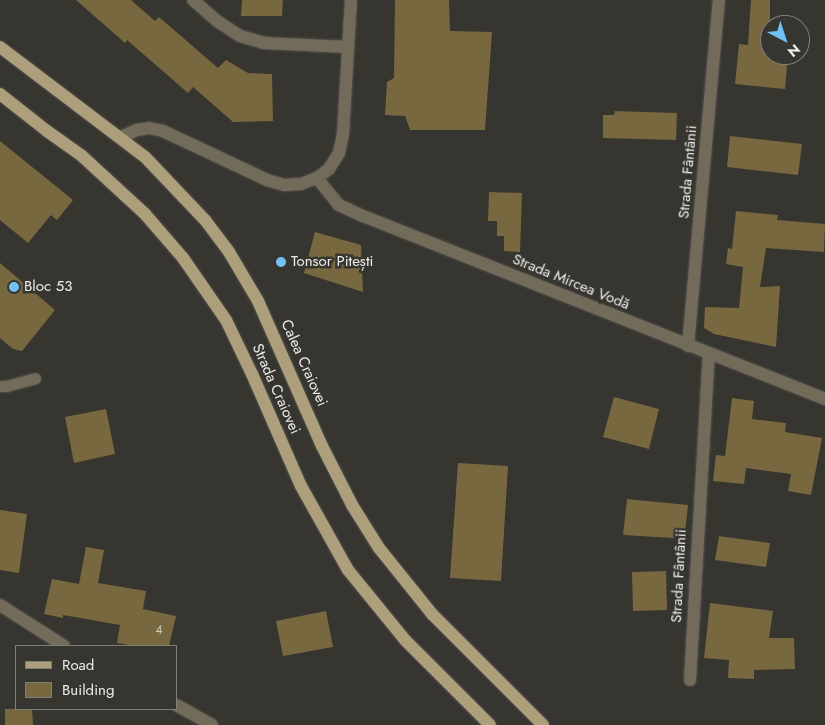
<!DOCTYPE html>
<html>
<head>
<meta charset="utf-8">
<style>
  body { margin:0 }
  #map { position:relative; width:825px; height:725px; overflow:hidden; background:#373530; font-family:Jost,sans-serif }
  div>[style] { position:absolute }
  .building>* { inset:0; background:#786840 }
  .roads { filter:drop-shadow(0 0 1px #54524d) drop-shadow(0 0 1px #54524d) }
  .service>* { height:11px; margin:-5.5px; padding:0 5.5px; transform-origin:5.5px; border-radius:5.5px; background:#726b5a }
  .minor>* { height:12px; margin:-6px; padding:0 6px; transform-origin:6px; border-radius:6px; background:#726b5a }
  .tertiary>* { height:12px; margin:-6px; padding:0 6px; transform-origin:6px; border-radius:6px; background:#726b5a }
  .primary>* { height:12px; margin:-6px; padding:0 6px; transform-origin:6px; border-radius:6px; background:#ad9f7b }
  .dots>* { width:14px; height:14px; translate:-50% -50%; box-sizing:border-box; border:2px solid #373530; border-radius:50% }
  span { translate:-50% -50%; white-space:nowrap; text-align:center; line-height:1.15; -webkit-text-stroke:5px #373530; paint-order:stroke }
  .number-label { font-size:12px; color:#cfcabd }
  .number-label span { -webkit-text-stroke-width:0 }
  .street-label { font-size:15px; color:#ecebe7 }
  .poi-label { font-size:15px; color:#ecebe7 }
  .left { translate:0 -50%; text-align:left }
  .legend { position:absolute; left:15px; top:645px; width:162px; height:65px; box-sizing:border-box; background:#373530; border:1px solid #7f7e79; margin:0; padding:6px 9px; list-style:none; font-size:15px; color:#ecebe7 }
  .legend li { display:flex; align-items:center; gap:10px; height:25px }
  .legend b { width:25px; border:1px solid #7f7e79 }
  .north { position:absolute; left:760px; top:15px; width:50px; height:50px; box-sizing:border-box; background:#373530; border:1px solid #7f7e79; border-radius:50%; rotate:140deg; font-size:14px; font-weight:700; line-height:20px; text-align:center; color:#ecebe7 }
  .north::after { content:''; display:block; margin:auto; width:18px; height:22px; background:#71c1f5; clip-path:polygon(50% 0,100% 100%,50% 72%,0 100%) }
</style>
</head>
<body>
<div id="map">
  <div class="building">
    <div style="clip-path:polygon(76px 0,131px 0,155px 21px,159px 17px,218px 68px,226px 60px,248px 73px,272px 74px,273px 121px,233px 122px,193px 87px,188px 93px,127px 40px,125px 43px)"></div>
    <div style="clip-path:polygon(242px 0,283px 0,282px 16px,241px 16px)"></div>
    <div style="clip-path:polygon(395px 0,449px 0,450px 31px,492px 32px,485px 130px,410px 130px,405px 116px,385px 115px,387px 82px,394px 78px)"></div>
    <div style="clip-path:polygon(751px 0,770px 0,770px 55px,788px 55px,785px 89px,735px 84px,739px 44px,748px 45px)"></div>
    <div style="clip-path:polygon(615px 111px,677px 113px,676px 140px,603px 138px,603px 115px,614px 115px)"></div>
    <div style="clip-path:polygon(730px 136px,802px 144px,798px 175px,727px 167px)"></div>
    <div style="clip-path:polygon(0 141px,73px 200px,57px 220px,51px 215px,28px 243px,0 220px)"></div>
    <div style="clip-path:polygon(489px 192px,522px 193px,520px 252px,504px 251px,504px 236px,497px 236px,497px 221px,488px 221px)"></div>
    <div style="clip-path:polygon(736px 211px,778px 215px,777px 220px,825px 224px,824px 252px,766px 248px,760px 287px,780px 286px,776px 347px,714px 334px,704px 328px,705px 307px,739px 308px,743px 267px,726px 264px,728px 248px,732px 249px)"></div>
    <div style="clip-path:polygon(315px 232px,361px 245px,363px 292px,304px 273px)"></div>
    <div style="clip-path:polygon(0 263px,55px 310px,22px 351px,13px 349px,0 338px)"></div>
    <div style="clip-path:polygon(614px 397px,659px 409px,649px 449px,603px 437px)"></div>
    <div style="clip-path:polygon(732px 398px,754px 401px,752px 419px,786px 423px,785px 432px,822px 438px,811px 495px,788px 491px,791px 474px,746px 468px,744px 484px,713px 481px,716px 455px,725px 456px)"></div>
    <div style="clip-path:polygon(106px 409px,115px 454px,74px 463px,65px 417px)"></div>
    <div style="clip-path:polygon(458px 463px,508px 466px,501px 581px,450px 578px)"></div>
    <div style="clip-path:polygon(627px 499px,688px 505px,685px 533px,674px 532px,674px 538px,623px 535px)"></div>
    <div style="clip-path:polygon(0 510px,27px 514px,19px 573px,0 570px)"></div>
    <div style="clip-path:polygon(719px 536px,770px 543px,766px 567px,715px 560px)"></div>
    <div style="clip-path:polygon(86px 547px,104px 550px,98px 583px,146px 591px,143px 609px,176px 616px,169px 646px,135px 646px,117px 643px,120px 625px,63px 615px,63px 618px,44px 614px,52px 579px,79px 584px)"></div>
    <div style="clip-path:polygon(666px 571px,667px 610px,633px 611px,632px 572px)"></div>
    <div style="clip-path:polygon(710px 603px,773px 611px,769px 638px,794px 638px,795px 669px,754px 670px,754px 679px,728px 678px,729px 660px,704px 658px)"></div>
    <div style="clip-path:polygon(326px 611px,333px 647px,283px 656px,276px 621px)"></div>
    <div style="clip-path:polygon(5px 709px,32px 709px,33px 725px,5px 725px)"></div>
  </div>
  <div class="roads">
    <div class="service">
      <div style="left:0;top:386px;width:6px"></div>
      <div style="left:6px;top:386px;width:30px;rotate:-15deg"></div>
    </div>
    <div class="minor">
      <div style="left:193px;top:0;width:32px;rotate:41deg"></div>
      <div style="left:217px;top:21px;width:27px;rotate:33deg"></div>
      <div style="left:240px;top:36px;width:25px;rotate:16deg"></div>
      <div style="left:264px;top:43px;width:84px;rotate:2.7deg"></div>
      <div style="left:317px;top:178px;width:35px;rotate:51deg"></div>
      <div style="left:339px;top:205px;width:26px;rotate:25deg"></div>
      <div style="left:363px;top:216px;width:497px;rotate:21.6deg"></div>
      <div style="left:688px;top:346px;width:347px;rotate:-84.9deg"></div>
      <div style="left:0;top:605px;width:76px;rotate:32.6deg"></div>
      <div style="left:690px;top:680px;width:327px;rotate:-86.7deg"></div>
      <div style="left:176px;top:705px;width:41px;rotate:29.1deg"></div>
    </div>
    <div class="tertiary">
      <div style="left:121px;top:137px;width:17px;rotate:-24deg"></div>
      <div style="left:137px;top:130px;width:12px;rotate:-9deg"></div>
      <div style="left:149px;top:128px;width:14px;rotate:12deg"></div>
      <div style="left:163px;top:131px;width:115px;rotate:25.2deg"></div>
      <div style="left:267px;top:180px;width:18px;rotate:16deg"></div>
      <div style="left:284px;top:185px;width:17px;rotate:-3deg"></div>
      <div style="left:301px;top:184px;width:17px;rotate:-21deg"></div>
      <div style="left:317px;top:178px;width:15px;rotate:-37deg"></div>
      <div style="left:329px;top:169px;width:19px;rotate:-58deg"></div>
      <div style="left:339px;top:153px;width:19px;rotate:-78deg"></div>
      <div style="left:343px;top:134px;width:134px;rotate:-86.6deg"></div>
    </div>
    <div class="primary">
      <div style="left:0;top:47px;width:183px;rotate:37.2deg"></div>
      <div style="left:146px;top:158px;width:86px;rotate:46.4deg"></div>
      <div style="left:205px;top:220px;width:40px;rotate:53deg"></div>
      <div style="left:229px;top:252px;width:57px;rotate:59.4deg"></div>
      <div style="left:258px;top:301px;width:158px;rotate:66.2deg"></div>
      <div style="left:322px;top:446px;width:66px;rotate:63deg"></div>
      <div style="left:352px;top:505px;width:51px;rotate:57.9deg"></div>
      <div style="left:379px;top:548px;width:85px;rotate:51.2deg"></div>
      <div style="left:432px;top:614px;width:157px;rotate:45deg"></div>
      <div style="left:0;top:94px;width:60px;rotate:38.2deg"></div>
      <div style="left:47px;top:131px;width:43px;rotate:35.5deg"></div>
      <div style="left:82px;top:156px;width:86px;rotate:42.6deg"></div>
      <div style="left:145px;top:214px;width:58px;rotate:49.2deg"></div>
      <div style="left:183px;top:258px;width:75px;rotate:55.3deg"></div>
      <div style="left:226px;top:320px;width:60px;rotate:64.3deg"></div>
      <div style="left:252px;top:374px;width:122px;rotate:66.4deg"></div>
      <div style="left:301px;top:486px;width:96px;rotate:60.8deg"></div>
      <div style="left:348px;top:570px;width:90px;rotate:50.8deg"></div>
      <div style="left:405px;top:640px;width:120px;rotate:45deg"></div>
    </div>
  </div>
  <div class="dots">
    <div style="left:281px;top:262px;background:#71c1f5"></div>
    <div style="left:14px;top:287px;background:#71c1f5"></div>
  </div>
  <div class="number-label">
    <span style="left:159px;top:631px">4</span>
  </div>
  <div class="street-label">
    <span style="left:688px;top:172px;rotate:-85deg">Strada Fântânii</span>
    <span style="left:571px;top:282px;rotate:22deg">Strada Mircea Vodă</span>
    <span style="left:304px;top:363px;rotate:66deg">Calea Craiovei</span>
    <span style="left:276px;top:389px;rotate:66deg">Strada Craiovei</span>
    <span style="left:679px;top:576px;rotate:-87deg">Strada Fântânii</span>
  </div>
  <div class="poi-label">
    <span class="left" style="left:291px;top:262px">Tonsor Pitești</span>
    <span class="left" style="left:24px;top:287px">Bloc 53</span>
  </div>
  <ul class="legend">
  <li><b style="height:6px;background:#ad9f7b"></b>Road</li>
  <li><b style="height:14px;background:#786840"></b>Building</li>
  </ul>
  <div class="north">N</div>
</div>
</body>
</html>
